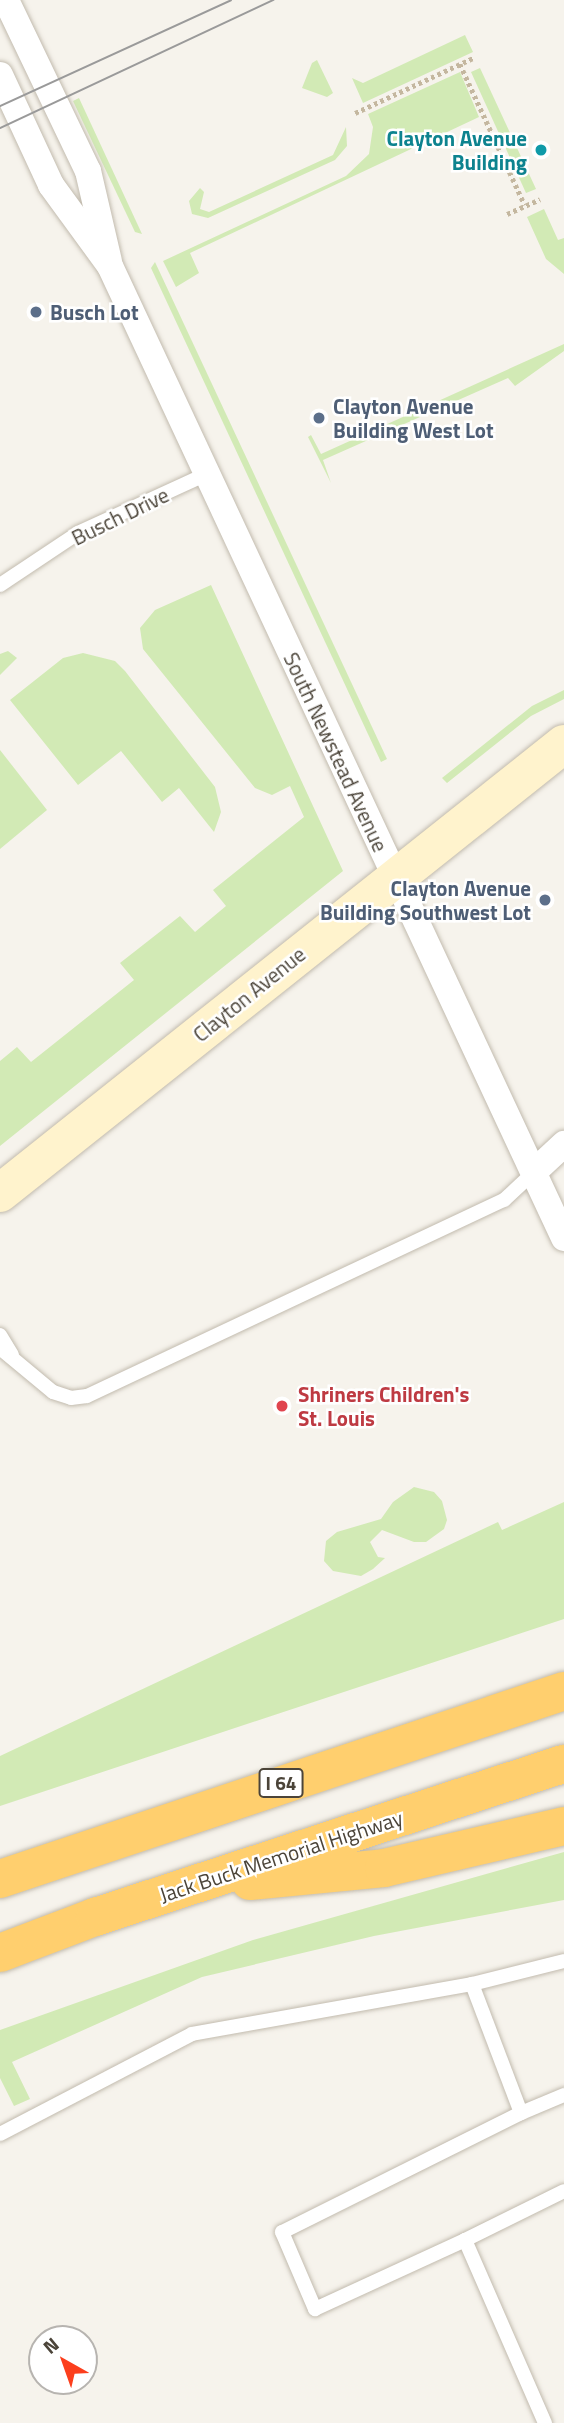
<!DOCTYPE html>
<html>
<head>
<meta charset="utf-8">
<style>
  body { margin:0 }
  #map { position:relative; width:564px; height:2423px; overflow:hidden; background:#f6f3ec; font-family:"Titillium Web",sans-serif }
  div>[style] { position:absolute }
  .green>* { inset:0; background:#d2eab5 }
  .path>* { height:4.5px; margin-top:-2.25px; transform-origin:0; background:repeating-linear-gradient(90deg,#c4b79f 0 3.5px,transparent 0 7px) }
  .roads { filter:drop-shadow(0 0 2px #c2bbae) drop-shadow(0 0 2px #c2bbae) }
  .lane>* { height:14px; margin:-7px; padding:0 7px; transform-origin:7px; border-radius:7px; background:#fff }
  .street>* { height:26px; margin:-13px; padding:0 13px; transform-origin:13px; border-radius:13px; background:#fff }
  .secondary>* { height:38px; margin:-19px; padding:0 19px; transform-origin:19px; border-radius:19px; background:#fff3cd }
  .highway>* { height:38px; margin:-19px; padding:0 19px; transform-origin:19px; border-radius:19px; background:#ffcf6e }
  .tram>* { height:2px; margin:-1px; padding:0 1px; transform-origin:1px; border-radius:1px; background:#9a9a9a }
  .dots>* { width:19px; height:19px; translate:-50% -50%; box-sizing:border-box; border:4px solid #fff; border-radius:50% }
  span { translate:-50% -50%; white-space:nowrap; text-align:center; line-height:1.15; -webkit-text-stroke:5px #fff; paint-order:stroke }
  .shield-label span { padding:2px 5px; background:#fff; border:2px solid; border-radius:5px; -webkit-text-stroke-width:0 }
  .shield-label { font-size:19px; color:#4b4439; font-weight:700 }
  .culture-label { font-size:21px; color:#0d838f; font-weight:700 }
  .right { translate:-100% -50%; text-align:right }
  .service-label { font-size:21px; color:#4e5e75; font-weight:700 }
  .left { translate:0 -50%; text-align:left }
  .street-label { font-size:21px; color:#4b4439 }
  .health-label { font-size:21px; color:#be3a42; font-weight:700 }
  .north { position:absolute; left:28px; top:2325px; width:70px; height:70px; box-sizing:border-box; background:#fff; border:2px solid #b7b4b0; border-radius:50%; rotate:320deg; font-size:19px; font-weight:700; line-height:28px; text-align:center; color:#4b4439 }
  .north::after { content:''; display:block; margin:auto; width:24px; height:32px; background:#fc3f1d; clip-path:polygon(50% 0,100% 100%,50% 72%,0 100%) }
</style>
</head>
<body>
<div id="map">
  <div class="green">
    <div style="clip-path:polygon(465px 35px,473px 52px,363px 103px,352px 78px,363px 83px)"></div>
    <div style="clip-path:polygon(317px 60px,333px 93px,327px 97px,302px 88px,312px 63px)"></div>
    <div style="clip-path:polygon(480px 68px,536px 189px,526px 193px,471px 72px)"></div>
    <div style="clip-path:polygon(460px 72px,479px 117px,190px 253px,199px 273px,176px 287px,163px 261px,346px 176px,369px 154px,373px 127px,368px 114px)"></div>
    <div style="clip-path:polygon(79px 98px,142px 234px,135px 232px,73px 101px)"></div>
    <div style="clip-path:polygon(346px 127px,347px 146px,335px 160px,208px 218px,192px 214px,189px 201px,200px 188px,204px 192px,200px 209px,209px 212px,333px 155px)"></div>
    <div style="clip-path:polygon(544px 209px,558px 240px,564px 238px,564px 274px,546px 259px,527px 217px)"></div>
    <div style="clip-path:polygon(155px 262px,387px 759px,381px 762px,151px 268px)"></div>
    <div style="clip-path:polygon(564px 344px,564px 351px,515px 386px,508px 378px,323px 460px,331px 483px,308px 437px,311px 435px,321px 454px)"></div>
    <div style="clip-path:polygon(211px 585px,343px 871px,0 1146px,0 1061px,17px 1047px,31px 1062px,134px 980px,120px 963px,180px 916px,195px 932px,226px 906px,213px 890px,304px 817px,290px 786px,272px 795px,255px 788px,143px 649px,140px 628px,155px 610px)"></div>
    <div style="clip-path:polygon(8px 651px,17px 658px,0 675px,0 654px)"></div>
    <div style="clip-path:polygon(83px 653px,115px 661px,125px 671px,215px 787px,221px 812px,214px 832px,179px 788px,162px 802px,121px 751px,78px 785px,10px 700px,63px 658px)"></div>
    <div style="clip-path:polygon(564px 690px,564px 699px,531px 716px,447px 783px,442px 778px,532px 706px)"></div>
    <div style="clip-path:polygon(0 750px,47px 810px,0 849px)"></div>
    <div style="clip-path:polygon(414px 1487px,434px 1492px,442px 1501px,447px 1520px,444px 1529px,426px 1542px,414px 1542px,382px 1530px,370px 1542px,378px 1557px,385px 1558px,373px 1569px,361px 1576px,333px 1571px,324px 1561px,326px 1541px,337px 1532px,381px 1519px,393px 1502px)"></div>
    <div style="clip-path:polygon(564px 1502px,564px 1619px,0 1806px,0 1756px,498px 1522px,502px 1530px)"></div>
    <div style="clip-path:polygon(564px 1852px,564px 1900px,374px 1936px,202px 1977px,12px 2062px,30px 2099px,14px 2106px,0 2078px,0 2030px,253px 1940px)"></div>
  </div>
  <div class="path">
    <div style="left:460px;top:64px;width:155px;rotate:65.3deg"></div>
    <div style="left:355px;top:113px;width:132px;rotate:-25deg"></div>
    <div style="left:507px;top:214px;width:36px;rotate:-24deg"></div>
  </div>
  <div class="roads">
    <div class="lane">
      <div style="left:0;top:585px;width:94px;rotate:-33.7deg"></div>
      <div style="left:78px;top:533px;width:142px;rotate:-24.6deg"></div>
      <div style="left:0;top:1335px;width:23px;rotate:59deg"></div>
      <div style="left:0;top:1348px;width:69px;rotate:39.7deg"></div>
      <div style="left:53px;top:1392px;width:19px;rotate:18deg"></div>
      <div style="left:71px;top:1398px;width:16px;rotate:-7deg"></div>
      <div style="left:87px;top:1396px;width:461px;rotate:-25.2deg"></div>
      <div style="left:504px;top:1200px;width:42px;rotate:-43.1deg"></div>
      <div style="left:472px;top:1984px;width:95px;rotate:-14deg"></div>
      <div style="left:521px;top:2113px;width:47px;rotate:-22.7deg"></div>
      <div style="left:0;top:2134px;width:216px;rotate:-27.5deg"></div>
      <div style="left:192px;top:2034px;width:284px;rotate:-10.1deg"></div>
      <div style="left:472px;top:1984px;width:138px;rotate:69.2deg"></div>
      <div style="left:521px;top:2113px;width:267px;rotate:153.5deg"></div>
      <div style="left:282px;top:2232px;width:84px;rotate:66.8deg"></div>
      <div style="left:315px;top:2309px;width:165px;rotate:-24.7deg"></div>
      <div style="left:465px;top:2240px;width:200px;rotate:66.4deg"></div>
      <div style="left:465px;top:2240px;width:110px;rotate:-26.3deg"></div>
    </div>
    <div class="street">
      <div style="left:6px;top:0;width:190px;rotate:64.4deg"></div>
      <div style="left:88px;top:171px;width:92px;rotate:76.9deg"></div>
      <div style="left:0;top:75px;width:121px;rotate:65.1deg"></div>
      <div style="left:51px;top:185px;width:100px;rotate:53.9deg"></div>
      <div style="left:110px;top:266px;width:1073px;rotate:64.96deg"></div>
      <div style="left:535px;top:1171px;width:40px;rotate:-43deg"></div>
    </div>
    <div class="secondary">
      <div style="left:0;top:1193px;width:721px;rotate:-38.52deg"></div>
    </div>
    <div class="highway">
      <div style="left:0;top:1879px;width:595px;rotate:-18.43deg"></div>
      <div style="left:250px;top:1881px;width:135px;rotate:-5.5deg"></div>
      <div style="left:384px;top:1868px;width:185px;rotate:-13.1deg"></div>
      <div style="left:0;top:1953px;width:102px;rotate:-20.8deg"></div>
      <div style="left:95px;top:1917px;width:493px;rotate:-18.1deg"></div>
    </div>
  </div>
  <div class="tram">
    <div style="left:0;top:106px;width:254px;rotate:-24.6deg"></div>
    <div style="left:0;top:128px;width:302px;rotate:-25.1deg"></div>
  </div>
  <div class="dots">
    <div style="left:541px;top:150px;background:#0f9aa8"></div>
    <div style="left:36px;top:312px;background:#5c6f8a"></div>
    <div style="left:319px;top:418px;background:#5c6f8a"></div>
    <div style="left:545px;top:900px;background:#5c6f8a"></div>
    <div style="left:282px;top:1406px;background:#e0444e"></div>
  </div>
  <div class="shield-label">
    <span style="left:281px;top:1783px">I 64</span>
  </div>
  <div class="culture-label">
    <span class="right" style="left:527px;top:150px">Clayton Avenue<br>Building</span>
  </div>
  <div class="service-label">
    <span class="left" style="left:50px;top:312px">Busch Lot</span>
    <span class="left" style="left:333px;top:418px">Clayton Avenue<br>Building West Lot</span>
    <span class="right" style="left:531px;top:900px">Clayton Avenue<br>Building Southwest Lot</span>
  </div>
  <div class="street-label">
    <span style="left:120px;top:516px;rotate:-26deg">Busch Drive</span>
    <span style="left:336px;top:752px;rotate:65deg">South Newstead Avenue</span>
    <span style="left:249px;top:994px;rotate:-39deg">Clayton Avenue</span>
    <span style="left:281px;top:1856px;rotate:-18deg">Jack Buck Memorial Highway</span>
  </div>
  <div class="health-label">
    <span class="left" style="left:298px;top:1406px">Shriners Children's<br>St. Louis</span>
  </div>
  <div class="north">N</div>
</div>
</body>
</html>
